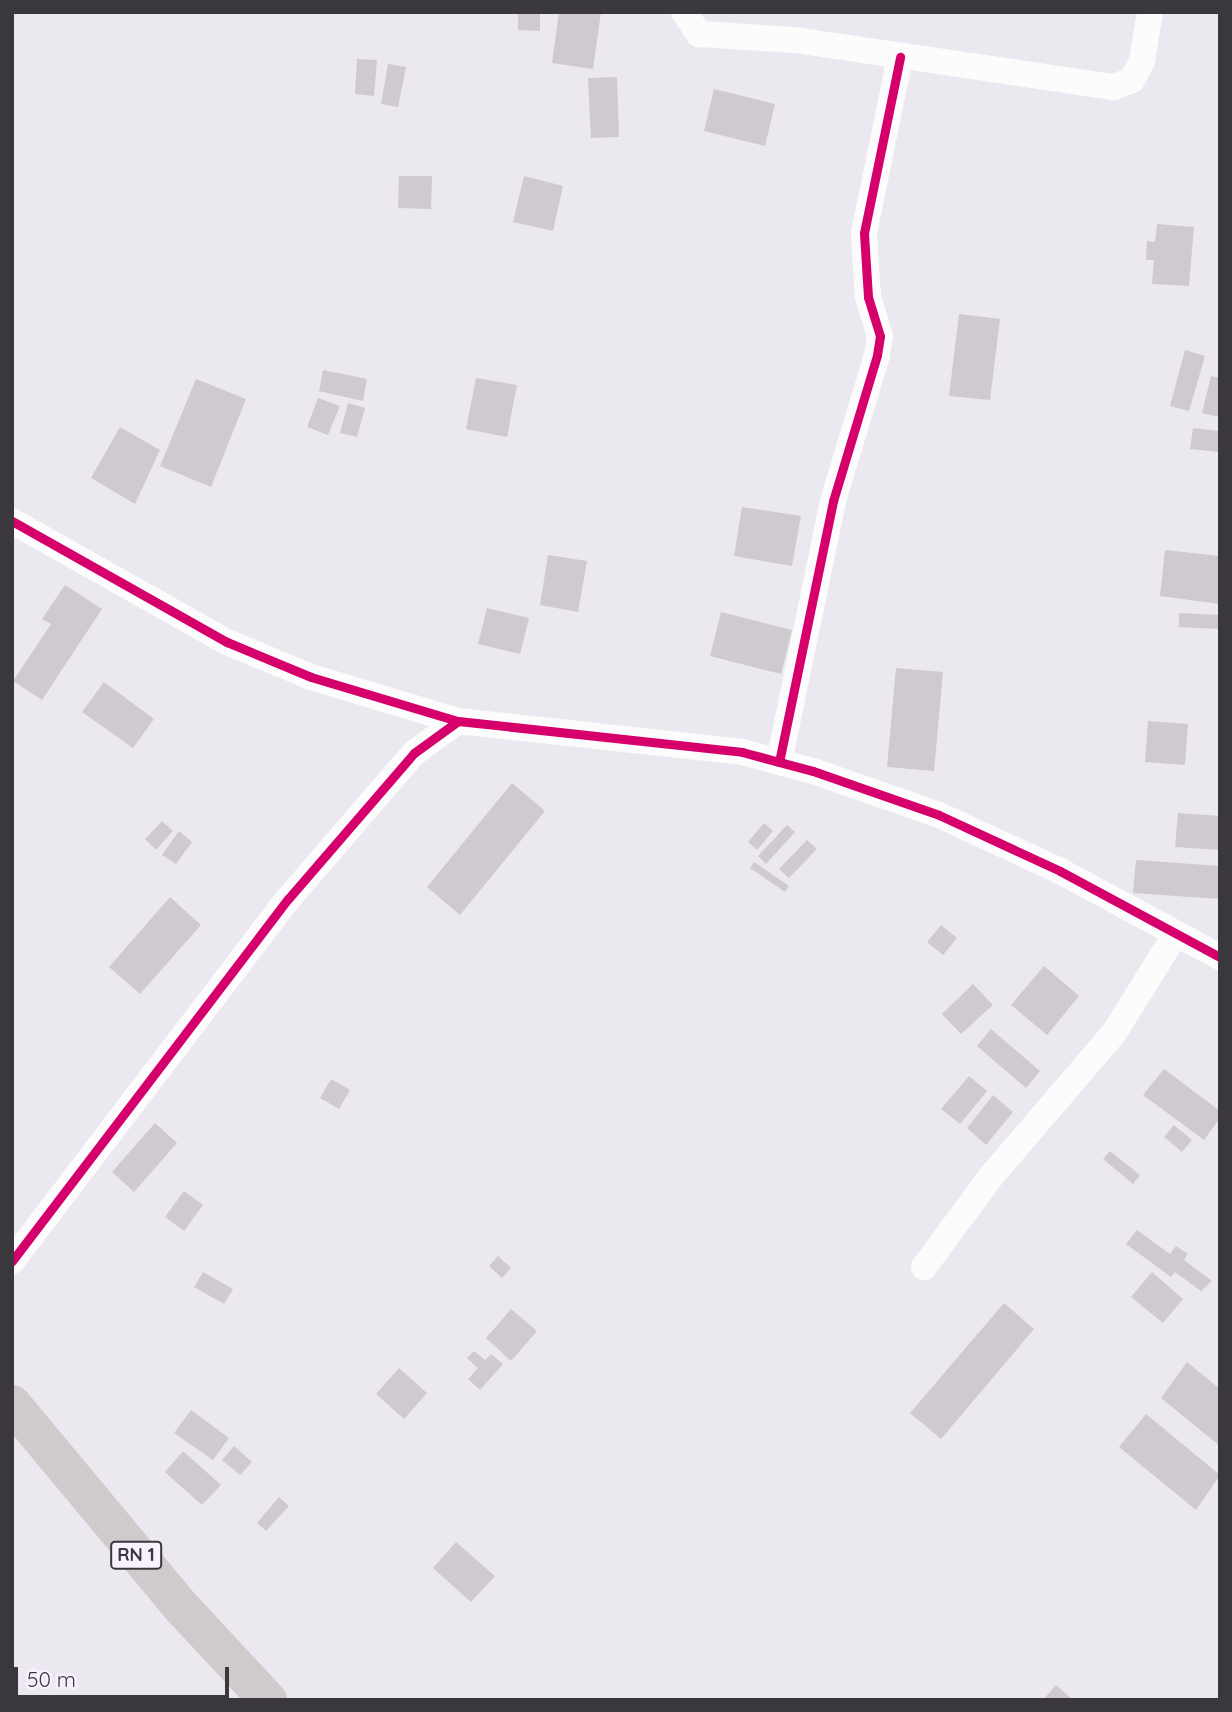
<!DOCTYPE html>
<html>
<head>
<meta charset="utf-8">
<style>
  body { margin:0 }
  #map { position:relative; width:1232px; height:1712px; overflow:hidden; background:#ebe8f0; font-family:Quicksand,sans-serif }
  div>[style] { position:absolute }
  .building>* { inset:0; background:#cecacf }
  .minor>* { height:26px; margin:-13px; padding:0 13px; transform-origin:13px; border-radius:13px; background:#fcfcfd }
  .primary>* { height:38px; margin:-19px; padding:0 19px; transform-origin:19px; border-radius:19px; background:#d1cacc }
  .cycleway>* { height:9px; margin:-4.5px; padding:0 4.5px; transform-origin:4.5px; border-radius:4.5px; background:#d6006c }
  span { translate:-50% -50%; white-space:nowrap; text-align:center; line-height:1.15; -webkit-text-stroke:5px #f8f2fe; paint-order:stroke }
  .shield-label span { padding:2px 5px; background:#f8f2fe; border:2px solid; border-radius:5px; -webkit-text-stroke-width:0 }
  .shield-label { font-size:18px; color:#3a373d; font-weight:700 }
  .frame { position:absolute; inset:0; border:14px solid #3a373d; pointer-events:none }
  .scale { position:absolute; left:14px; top:1667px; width:215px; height:32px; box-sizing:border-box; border:4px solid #3a373d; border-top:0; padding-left:9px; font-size:21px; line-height:24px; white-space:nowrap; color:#3a373d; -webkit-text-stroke:5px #f8f2fe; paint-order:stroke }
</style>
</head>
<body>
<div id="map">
  <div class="building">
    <div style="clip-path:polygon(518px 12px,540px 12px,540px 31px,518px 30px)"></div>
    <div style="clip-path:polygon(559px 12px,601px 12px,593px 69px,552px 63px)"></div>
    <div style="clip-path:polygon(357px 59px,377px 60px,374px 96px,355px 94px)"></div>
    <div style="clip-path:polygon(388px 64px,406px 67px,398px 107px,381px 104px)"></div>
    <div style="clip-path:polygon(617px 77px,619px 137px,591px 138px,588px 78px)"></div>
    <div style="clip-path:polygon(714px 89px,775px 104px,765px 146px,704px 131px)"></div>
    <div style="clip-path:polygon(399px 176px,432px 176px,431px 209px,398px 208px)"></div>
    <div style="clip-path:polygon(524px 176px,563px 186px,553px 231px,513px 222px)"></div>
    <div style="clip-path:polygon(1157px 224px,1194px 227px,1189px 286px,1152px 284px,1154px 260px,1146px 260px,1147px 241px,1155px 242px)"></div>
    <div style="clip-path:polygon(959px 314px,1000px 319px,990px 400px,949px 396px)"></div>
    <div style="clip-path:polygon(1185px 350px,1205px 356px,1189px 411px,1170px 406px)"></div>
    <div style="clip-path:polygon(323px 370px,367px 379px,363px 401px,319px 391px)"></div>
    <div style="clip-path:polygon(1211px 376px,1220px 378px,1220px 417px,1202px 413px)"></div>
    <div style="clip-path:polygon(476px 378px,517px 385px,507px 437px,466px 429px)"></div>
    <div style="clip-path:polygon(196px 379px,246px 399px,211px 487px,160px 466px)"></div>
    <div style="clip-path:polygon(318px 398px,340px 406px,328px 435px,307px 427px)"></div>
    <div style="clip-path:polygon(348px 403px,365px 408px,357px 437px,340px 433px)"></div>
    <div style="clip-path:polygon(120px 427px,160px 450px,135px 504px,91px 478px)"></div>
    <div style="clip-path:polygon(1193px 428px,1220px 431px,1220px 452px,1190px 449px)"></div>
    <div style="clip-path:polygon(742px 507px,801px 516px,792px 566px,734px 556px)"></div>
    <div style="clip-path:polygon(1165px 550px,1220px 556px,1220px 604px,1160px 596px)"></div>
    <div style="clip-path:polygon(548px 555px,587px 561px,578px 612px,540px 605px)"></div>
    <div style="clip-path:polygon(65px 585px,102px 609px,42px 700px,13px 681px,51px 624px,42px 619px)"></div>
    <div style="clip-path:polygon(487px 608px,529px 618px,520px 654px,478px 644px)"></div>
    <div style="clip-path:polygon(721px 612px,792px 630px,781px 674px,710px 656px)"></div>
    <div style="clip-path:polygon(1179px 613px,1220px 615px,1220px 629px,1179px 627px)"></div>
    <div style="clip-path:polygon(896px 668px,943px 672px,934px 771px,887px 767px)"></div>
    <div style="clip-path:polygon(104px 682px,154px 719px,133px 748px,82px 712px)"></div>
    <div style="clip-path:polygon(1148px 721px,1188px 724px,1185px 765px,1145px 762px)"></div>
    <div style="clip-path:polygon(512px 783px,545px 811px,460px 915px,427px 887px)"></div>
    <div style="clip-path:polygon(1178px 813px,1220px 816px,1220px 850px,1175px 847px)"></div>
    <div style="clip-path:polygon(162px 821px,173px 831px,156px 850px,145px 839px)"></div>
    <div style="clip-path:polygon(764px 823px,773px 831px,757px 850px,748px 842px)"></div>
    <div style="clip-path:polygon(787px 825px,795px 832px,766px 864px,758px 856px)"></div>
    <div style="clip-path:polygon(179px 831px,192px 842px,176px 864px,162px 855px)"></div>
    <div style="clip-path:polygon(807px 840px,817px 849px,789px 878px,779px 869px)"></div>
    <div style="clip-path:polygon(1136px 860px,1220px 866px,1220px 899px,1133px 893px)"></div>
    <div style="clip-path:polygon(754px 862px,789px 886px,785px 892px,750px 868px)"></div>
    <div style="clip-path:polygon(170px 897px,201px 925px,140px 994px,109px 967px)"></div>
    <div style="clip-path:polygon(941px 925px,957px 938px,943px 955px,927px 942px)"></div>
    <div style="clip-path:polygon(1044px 966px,1079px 996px,1047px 1035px,1011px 1005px)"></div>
    <div style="clip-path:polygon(973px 984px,993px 1005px,961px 1034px,942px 1014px)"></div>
    <div style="clip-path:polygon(991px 1029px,1040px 1071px,1026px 1088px,977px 1046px)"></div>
    <div style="clip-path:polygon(1164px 1069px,1220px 1111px,1220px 1118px,1204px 1140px,1143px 1095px)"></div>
    <div style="clip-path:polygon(969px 1076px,987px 1091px,960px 1124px,941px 1109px)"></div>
    <div style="clip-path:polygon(331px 1079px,350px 1090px,339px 1109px,320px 1098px)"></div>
    <div style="clip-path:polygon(993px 1095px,1013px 1112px,986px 1145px,967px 1128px)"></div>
    <div style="clip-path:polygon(155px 1123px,177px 1143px,134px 1192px,112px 1172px)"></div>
    <div style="clip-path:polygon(1174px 1125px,1192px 1140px,1182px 1152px,1164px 1137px)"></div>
    <div style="clip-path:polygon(1110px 1151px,1140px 1175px,1133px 1184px,1103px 1159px)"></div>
    <div style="clip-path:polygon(184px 1191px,203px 1205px,184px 1231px,165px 1217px)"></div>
    <div style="clip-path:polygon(1137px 1230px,1170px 1254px,1176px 1246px,1188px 1254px,1184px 1260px,1212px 1281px,1201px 1291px,1175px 1272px,1171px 1277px,1126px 1244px)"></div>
    <div style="clip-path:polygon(498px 1256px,511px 1268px,502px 1278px,489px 1266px)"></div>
    <div style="clip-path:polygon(203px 1272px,233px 1289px,224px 1304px,194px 1287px)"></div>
    <div style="clip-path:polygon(1152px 1272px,1183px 1299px,1163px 1323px,1131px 1297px)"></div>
    <div style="clip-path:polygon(1004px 1303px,1034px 1329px,941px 1439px,910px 1413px)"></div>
    <div style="clip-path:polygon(511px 1309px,537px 1331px,511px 1361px,486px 1338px)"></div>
    <div style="clip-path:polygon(474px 1351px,485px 1360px,491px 1354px,503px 1364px,480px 1390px,468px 1379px,478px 1368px,467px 1358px)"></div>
    <div style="clip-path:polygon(1187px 1362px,1220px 1389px,1220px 1446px,1161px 1398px)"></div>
    <div style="clip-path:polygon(399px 1368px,427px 1393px,404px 1419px,376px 1394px)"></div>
    <div style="clip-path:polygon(191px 1410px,229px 1438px,213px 1460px,174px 1433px)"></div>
    <div style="clip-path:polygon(1146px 1414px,1220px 1475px,1196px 1510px,1119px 1447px)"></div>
    <div style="clip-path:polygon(234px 1446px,252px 1462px,240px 1475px,222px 1460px)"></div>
    <div style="clip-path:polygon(183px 1451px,221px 1485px,202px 1505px,165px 1472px)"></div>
    <div style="clip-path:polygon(279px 1497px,289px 1506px,266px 1531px,257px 1523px)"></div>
    <div style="clip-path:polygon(456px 1542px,495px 1576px,471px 1602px,433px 1568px)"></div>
    <div style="clip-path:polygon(1056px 1685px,1073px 1700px,1043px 1700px)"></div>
  </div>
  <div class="minor">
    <div style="left:684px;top:12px;width:27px;rotate:56deg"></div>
    <div style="left:699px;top:34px;width:96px;rotate:3.6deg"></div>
    <div style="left:795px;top:40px;width:322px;rotate:8.4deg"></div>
    <div style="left:1114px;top:87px;width:19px;rotate:-21deg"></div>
    <div style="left:1132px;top:80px;width:21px;rotate:-62deg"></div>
    <div style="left:1142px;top:61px;width:50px;rotate:-80.7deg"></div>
    <div style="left:12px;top:521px;width:247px;rotate:29.4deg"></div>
    <div style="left:227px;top:642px;width:91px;rotate:22.6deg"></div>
    <div style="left:311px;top:677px;width:153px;rotate:16.7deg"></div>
    <div style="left:458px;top:721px;width:286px;rotate:6.2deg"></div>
    <div style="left:742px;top:752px;width:73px;rotate:15deg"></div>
    <div style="left:813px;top:771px;width:133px;rotate:19.2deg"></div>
    <div style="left:939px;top:815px;width:133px;rotate:24.8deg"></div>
    <div style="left:1060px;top:871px;width:182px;rotate:28.3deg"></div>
    <div style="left:779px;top:762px;width:267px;rotate:-78.3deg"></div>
    <div style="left:833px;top:501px;width:152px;rotate:-73.2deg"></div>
    <div style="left:877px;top:355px;width:19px;rotate:-81deg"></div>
    <div style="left:880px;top:336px;width:41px;rotate:-107.1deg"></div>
    <div style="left:868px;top:297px;width:64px;rotate:-93.6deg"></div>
    <div style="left:864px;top:233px;width:180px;rotate:-78.4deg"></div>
    <div style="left:12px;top:1261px;width:455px;rotate:-52.7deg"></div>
    <div style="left:288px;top:899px;width:193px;rotate:-49.2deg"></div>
    <div style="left:414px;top:753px;width:54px;rotate:-36deg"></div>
    <div style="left:924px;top:1267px;width:116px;rotate:-53.4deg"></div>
    <div style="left:993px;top:1174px;width:186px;rotate:-49.4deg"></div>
    <div style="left:1114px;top:1033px;width:115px;rotate:-58.1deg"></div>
  </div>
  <div class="primary">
    <div style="left:12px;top:1404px;width:267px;rotate:50.2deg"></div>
    <div style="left:183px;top:1609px;width:125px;rotate:47deg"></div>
  </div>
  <div class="cycleway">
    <div style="left:12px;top:521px;width:247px;rotate:29.4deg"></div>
    <div style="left:227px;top:642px;width:91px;rotate:22.6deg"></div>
    <div style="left:311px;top:677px;width:153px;rotate:16.7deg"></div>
    <div style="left:458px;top:721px;width:286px;rotate:6.2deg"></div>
    <div style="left:742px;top:752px;width:73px;rotate:15deg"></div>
    <div style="left:813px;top:771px;width:133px;rotate:19.2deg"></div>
    <div style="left:939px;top:815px;width:133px;rotate:24.8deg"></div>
    <div style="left:1060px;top:871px;width:182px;rotate:28.3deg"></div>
    <div style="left:779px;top:762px;width:267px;rotate:-78.3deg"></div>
    <div style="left:833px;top:501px;width:152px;rotate:-73.2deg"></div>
    <div style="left:877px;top:355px;width:19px;rotate:-81deg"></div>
    <div style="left:880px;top:336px;width:41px;rotate:-107.1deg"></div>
    <div style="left:868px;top:297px;width:64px;rotate:-93.6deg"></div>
    <div style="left:864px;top:233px;width:180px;rotate:-78.4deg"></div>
    <div style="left:12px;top:1261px;width:455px;rotate:-52.7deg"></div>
    <div style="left:288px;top:899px;width:193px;rotate:-49.2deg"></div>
    <div style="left:414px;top:753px;width:54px;rotate:-36deg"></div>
  </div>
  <div class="shield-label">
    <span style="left:136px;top:1555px">RN 1</span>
  </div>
  <div class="frame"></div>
  <div class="scale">50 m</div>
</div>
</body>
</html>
